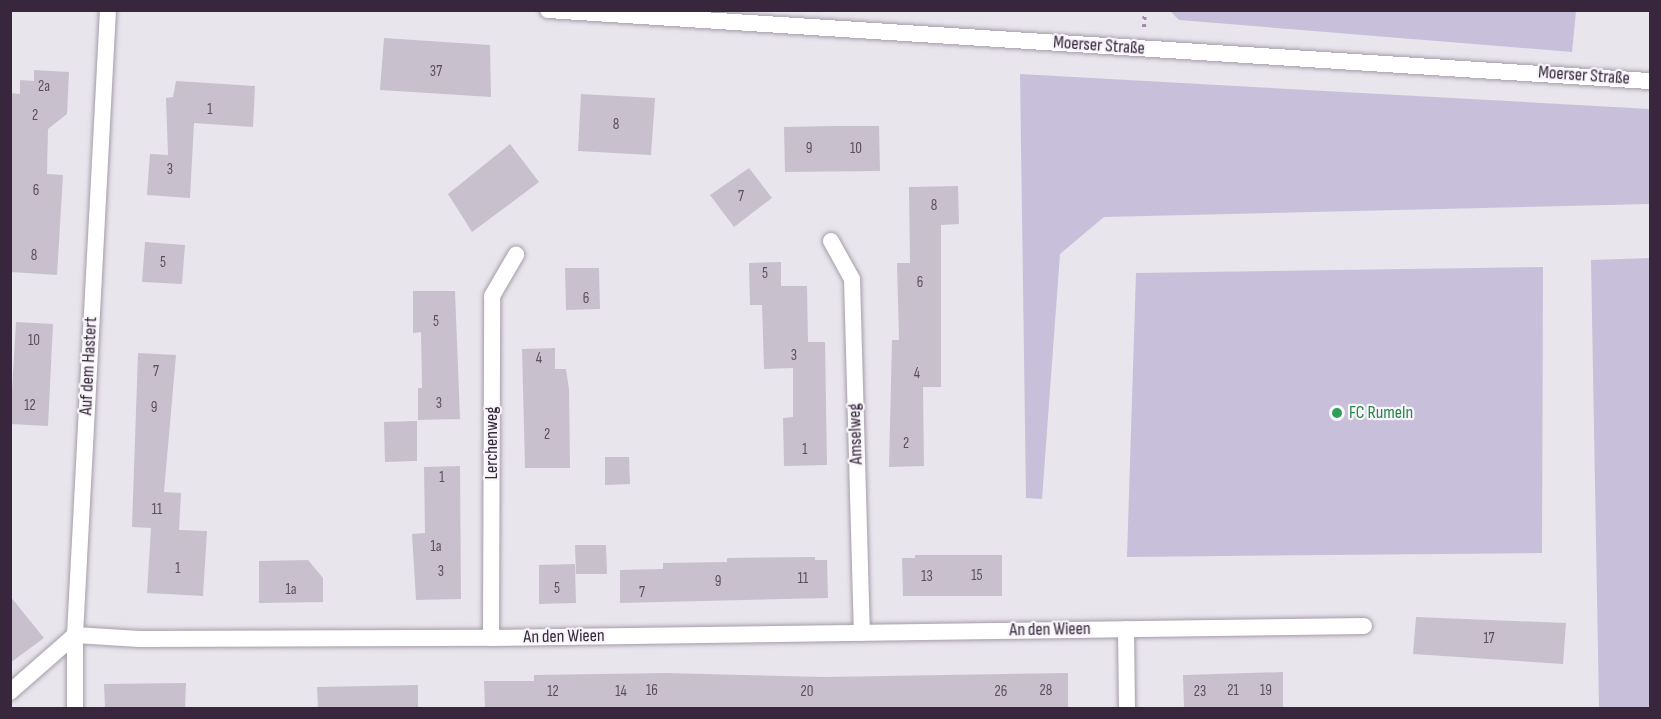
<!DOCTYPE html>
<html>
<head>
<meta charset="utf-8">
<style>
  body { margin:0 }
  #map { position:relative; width:1661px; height:719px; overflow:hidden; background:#e9e5ec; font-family:"Sofia Sans Condensed",sans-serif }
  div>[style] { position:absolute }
  .green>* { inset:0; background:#c8c0da }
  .building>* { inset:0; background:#c8c1cd }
  .path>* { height:4px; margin-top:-2px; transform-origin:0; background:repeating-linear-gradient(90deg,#a289ac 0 3px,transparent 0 7.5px) }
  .roads { filter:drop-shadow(0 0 2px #a59ca9) drop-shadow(0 0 2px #a59ca9) }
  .minor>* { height:16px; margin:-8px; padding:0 8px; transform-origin:8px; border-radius:8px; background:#fff }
  .secondary>* { height:16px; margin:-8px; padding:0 8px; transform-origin:8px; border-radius:8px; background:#fff }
  .dots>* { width:16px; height:16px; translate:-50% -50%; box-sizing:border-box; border:3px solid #f7f5f9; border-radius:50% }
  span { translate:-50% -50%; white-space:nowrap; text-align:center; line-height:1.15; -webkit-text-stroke:4.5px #f7f5f9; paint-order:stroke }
  .number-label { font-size:15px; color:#5b4d60 }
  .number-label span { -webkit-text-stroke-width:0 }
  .street-label { font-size:18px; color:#37263c }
  .leisure-label { font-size:18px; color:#27864d }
  .left { translate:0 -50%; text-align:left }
  .frame { position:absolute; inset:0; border:12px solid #37263c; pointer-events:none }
</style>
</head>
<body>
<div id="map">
  <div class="green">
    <div style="clip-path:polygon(1170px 11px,1576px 11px,1572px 52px,1179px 20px)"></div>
    <div style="clip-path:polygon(1020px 74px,1650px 109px,1650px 204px,1104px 217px,1060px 254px,1042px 499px,1026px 498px)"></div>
    <div style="clip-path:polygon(1650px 258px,1650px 708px,1599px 708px,1591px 260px)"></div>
    <div style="clip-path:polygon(1543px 267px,1542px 553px,1127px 557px,1136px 273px)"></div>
  </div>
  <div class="building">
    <div style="clip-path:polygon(384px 38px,490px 45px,491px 97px,380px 90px)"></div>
    <div style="clip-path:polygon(34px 70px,69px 72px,67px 114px,48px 129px,47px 174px,63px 175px,57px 275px,10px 272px,10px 93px,20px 94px,20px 80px,34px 81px)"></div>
    <div style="clip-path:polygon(176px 81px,255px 86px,253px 127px,194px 123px,190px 198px,147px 195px,150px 154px,168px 155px,166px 98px,173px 97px)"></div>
    <div style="clip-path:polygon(581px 94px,655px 98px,651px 155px,578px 151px)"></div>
    <div style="clip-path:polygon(835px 126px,879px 126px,880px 171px,785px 172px,784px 127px)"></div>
    <div style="clip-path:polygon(510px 144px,539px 182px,472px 232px,448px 194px)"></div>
    <div style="clip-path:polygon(749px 168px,772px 198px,734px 227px,710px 195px)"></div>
    <div style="clip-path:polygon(958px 186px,959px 224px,941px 225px,941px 387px,923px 387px,924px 466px,889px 467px,892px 340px,899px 340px,897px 263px,910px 263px,909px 187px)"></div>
    <div style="clip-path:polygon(145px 242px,185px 245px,182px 284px,142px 282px)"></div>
    <div style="clip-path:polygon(781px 262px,781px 286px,807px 286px,808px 342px,825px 342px,827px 465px,784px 466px,783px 418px,793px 417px,793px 368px,764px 369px,762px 305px,750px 305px,749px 263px)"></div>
    <div style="clip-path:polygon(565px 268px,599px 268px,600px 309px,566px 310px)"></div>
    <div style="clip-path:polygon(413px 291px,455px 291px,460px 419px,418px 420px,418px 388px,422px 388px,421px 332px,413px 333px)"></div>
    <div style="clip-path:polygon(16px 322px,53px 324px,48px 426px,10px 424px)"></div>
    <div style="clip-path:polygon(555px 348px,555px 369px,566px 369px,569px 389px,570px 468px,525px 468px,522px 349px)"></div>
    <div style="clip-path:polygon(138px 353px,176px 355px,164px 492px,181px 493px,179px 530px,207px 531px,203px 596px,147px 593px,151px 528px,132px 527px)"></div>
    <div style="clip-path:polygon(417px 421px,417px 461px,385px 462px,384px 422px)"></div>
    <div style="clip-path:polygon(605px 457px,629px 457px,630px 484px,605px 485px)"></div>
    <div style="clip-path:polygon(460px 466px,461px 599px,416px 600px,412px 534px,425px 533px,424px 467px)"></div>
    <div style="clip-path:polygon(575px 545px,606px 545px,607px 574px,576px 574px)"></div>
    <div style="clip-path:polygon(915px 555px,1002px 555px,1002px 596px,903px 596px,902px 558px,915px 558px)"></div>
    <div style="clip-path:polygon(815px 557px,815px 560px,827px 560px,828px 598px,620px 603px,620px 570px,663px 569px,663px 563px,727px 562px,727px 558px)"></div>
    <div style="clip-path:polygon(308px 560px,323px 578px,323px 602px,259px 603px,259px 561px)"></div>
    <div style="clip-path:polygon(575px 564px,576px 603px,539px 604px,539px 565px)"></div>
    <div style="clip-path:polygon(10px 596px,44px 638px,10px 663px)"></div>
    <div style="clip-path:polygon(1416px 617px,1566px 623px,1563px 664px,1413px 654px)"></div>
    <div style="clip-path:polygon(1283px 672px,1283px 708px,1184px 708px,1183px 675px)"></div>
    <div style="clip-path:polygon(666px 673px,826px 677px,1068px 673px,1068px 708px,485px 708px,484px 681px,534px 681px,534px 675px)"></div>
    <div style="clip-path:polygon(186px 683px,185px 708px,105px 708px,104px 684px)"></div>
    <div style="clip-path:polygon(418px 685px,418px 708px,318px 708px,317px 687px)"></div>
  </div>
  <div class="path">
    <div style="left:1144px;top:27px;width:17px;rotate:-87deg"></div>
  </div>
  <div class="roads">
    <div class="minor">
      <div style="left:831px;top:241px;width:43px;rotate:61.1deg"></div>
      <div style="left:852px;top:279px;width:354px;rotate:88.4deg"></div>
      <div style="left:1126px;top:629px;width:79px;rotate:89.3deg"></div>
      <div style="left:491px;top:638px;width:342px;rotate:-89.8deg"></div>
      <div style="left:492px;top:296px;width:48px;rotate:-59.7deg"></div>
      <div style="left:10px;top:692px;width:86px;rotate:-41.2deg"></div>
      <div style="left:75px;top:635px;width:626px;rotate:-86.98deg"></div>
      <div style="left:75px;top:708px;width:73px;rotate:-90deg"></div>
      <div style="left:75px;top:635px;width:65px;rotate:3.5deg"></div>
      <div style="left:140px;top:639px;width:351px;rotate:-0.2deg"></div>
      <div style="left:491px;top:638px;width:873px;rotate:-0.79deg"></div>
    </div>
    <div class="secondary">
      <div style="left:548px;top:10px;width:1104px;rotate:3.69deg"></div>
    </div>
  </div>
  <div class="dots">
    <div style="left:1337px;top:413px;background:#2e9e5b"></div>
  </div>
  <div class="number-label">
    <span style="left:436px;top:72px">37</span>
    <span style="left:44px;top:87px">2a</span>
    <span style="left:210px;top:110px">1</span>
    <span style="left:35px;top:116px">2</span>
    <span style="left:616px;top:125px">8</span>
    <span style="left:809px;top:149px">9</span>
    <span style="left:856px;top:149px">10</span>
    <span style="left:170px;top:170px">3</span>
    <span style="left:36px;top:191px">6</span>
    <span style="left:741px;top:197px">7</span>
    <span style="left:934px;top:206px">8</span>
    <span style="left:34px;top:256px">8</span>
    <span style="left:163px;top:263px">5</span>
    <span style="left:765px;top:274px">5</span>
    <span style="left:920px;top:283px">6</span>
    <span style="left:586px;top:299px">6</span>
    <span style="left:436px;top:322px">5</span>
    <span style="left:34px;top:341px">10</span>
    <span style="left:794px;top:356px">3</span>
    <span style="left:539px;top:359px">4</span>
    <span style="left:156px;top:372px">7</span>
    <span style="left:917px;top:374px">4</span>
    <span style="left:439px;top:404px">3</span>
    <span style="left:30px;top:406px">12</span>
    <span style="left:154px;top:408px">9</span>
    <span style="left:547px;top:435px">2</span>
    <span style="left:906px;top:444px">2</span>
    <span style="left:805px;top:450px">1</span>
    <span style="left:442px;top:478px">1</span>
    <span style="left:157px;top:510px">11</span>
    <span style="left:436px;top:547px">1a</span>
    <span style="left:178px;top:569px">1</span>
    <span style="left:441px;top:572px">3</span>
    <span style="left:977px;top:576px">15</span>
    <span style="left:927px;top:577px">13</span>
    <span style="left:803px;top:579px">11</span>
    <span style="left:718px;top:582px">9</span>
    <span style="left:557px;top:589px">5</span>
    <span style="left:291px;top:590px">1a</span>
    <span style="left:642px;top:593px">7</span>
    <span style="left:1489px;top:639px">17</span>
    <span style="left:652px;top:691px">16</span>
    <span style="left:1046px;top:691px">28</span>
    <span style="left:1233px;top:691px">21</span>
    <span style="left:1266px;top:691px">19</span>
    <span style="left:553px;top:692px">12</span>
    <span style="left:621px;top:692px">14</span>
    <span style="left:807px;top:692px">20</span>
    <span style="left:1001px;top:692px">26</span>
    <span style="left:1200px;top:692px">23</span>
  </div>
  <div class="street-label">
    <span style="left:1099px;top:46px;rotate:4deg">Moerser Straße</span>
    <span style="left:1584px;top:76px;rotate:4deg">Moerser Straße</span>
    <span style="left:89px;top:366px;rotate:-87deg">Auf dem Hastert</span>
    <span style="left:856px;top:434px;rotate:-92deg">Amselweg</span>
    <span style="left:492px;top:443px;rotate:-90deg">Lerchenweg</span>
    <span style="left:1050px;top:630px;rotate:-1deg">An den Wieen</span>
    <span style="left:564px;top:637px;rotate:-1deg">An den Wieen</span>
  </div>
  <div class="leisure-label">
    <span class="left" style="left:1349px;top:413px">FC Rumeln</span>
  </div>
  <div class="frame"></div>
</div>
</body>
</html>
